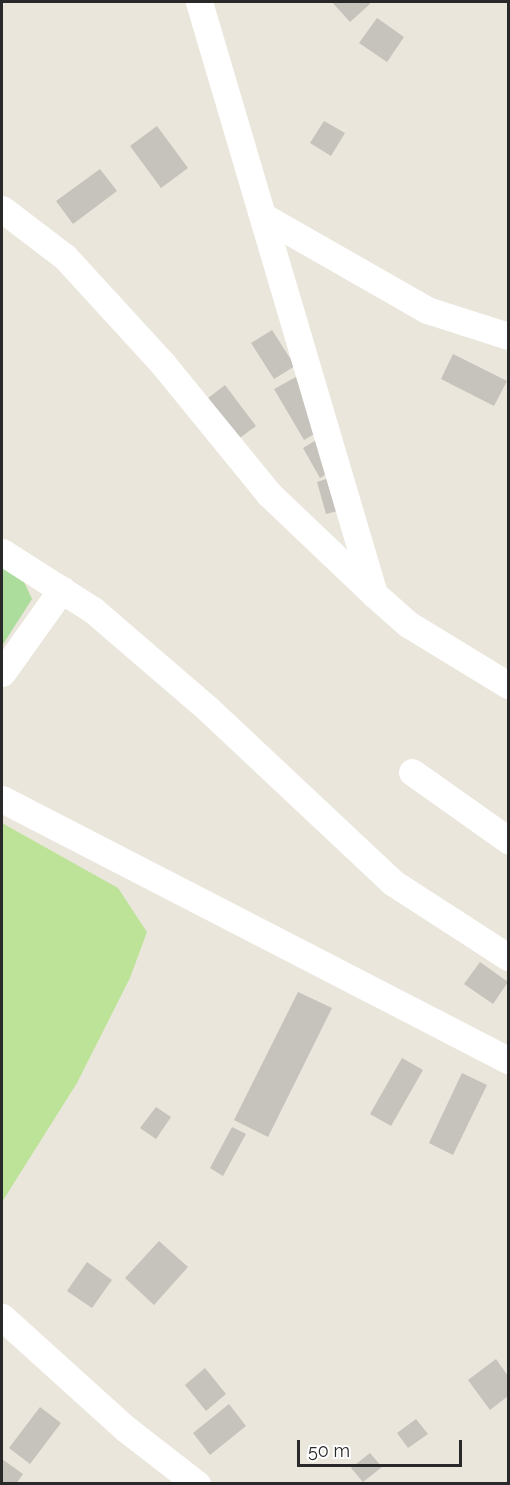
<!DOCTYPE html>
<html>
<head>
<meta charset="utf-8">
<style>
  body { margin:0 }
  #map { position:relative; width:510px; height:1485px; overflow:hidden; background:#eae6dc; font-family:Raleway,sans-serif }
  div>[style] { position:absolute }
  .green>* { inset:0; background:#addd9d }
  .pitch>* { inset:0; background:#bde399 }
  .building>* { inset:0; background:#c6c2bc }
  .minor>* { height:27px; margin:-13.5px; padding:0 13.5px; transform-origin:13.5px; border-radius:13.5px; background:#fff }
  span { translate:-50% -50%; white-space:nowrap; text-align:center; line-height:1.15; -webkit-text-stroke:5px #fff; paint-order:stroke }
  .frame { position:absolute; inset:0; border:3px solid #292929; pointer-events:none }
  .scale { position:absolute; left:297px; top:1440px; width:165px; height:27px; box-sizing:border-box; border:3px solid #292929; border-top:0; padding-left:8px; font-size:18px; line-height:21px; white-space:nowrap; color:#292929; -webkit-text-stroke:4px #fff; paint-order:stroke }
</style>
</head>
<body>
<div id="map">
  <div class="green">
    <div style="clip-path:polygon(2px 562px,19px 571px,32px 599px,2px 646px)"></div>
  </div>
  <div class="pitch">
    <div style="clip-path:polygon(2px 823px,118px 888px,147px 932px,130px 978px,77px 1083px,2px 1202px)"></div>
  </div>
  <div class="building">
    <div style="clip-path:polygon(332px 2px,369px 2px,370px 4px,350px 22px)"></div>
    <div style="clip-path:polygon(377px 18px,404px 37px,387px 62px,359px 43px)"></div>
    <div style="clip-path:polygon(324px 121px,345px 133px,331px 156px,310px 143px)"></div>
    <div style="clip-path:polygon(157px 126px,188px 168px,161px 188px,130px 146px)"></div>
    <div style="clip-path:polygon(100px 169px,117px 191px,73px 224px,56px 201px)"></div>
    <div style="clip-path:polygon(272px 330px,295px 366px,274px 379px,251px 343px)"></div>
    <div style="clip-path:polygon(453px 354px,507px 381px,494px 406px,441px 379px)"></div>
    <div style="clip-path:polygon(296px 377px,325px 428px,304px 440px,274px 389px)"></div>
    <div style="clip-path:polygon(225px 385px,256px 426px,237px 440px,207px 399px)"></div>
    <div style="clip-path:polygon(318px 439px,335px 469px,320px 478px,303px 448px)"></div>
    <div style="clip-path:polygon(335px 476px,345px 509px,326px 514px,317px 482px)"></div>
    <div style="clip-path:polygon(480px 962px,508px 982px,493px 1004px,464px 984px)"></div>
    <div style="clip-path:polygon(298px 992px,332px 1008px,268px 1137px,234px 1120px)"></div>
    <div style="clip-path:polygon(402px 1058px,423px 1070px,391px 1126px,370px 1114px)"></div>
    <div style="clip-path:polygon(462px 1073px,487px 1085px,453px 1155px,429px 1143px)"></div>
    <div style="clip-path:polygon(156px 1107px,171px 1117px,156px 1139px,140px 1128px)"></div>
    <div style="clip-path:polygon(232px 1127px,246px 1134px,223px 1176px,210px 1168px)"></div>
    <div style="clip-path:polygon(159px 1241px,188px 1267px,154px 1305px,125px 1278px)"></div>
    <div style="clip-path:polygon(87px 1262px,112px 1280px,92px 1308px,67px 1291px)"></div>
    <div style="clip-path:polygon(496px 1359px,508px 1376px,508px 1396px,490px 1410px,468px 1380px)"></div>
    <div style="clip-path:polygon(205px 1368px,226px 1394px,206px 1411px,185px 1385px)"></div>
    <div style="clip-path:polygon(229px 1404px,246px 1426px,210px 1455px,193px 1433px)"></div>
    <div style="clip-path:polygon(40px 1407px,61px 1423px,30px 1464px,9px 1448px)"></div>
    <div style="clip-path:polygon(416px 1419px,428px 1434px,408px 1448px,397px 1433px)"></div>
    <div style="clip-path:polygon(370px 1453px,382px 1467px,363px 1482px,351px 1468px)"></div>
    <div style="clip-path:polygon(2px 1459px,23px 1474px,16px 1484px,2px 1484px)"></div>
  </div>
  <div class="minor">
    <div style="left:199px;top:2px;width:617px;rotate:73.53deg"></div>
    <div style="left:374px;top:594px;width:45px;rotate:41.4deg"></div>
    <div style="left:408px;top:624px;width:117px;rotate:31.4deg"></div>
    <div style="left:2px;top:209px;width:79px;rotate:37.3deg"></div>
    <div style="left:65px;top:257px;width:145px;rotate:47.5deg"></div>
    <div style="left:163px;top:364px;width:168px;rotate:50.8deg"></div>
    <div style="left:269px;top:494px;width:144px;rotate:43.6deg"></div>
    <div style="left:266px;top:218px;width:185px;rotate:29.7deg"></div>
    <div style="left:427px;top:310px;width:85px;rotate:17.8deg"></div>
    <div style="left:2px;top:552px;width:108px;rotate:32.5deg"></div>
    <div style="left:93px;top:610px;width:152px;rotate:40.7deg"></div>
    <div style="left:208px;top:709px;width:253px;rotate:43.2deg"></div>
    <div style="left:392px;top:882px;width:138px;rotate:32.9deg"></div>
    <div style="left:2px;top:673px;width:103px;rotate:-54.5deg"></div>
    <div style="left:412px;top:772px;width:118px;rotate:35.3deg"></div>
    <div style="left:2px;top:799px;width:569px;rotate:27.29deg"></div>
    <div style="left:2px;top:1317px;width:167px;rotate:42.1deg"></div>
    <div style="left:126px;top:1429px;width:90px;rotate:37.8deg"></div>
  </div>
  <div class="frame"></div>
  <div class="scale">50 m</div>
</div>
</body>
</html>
